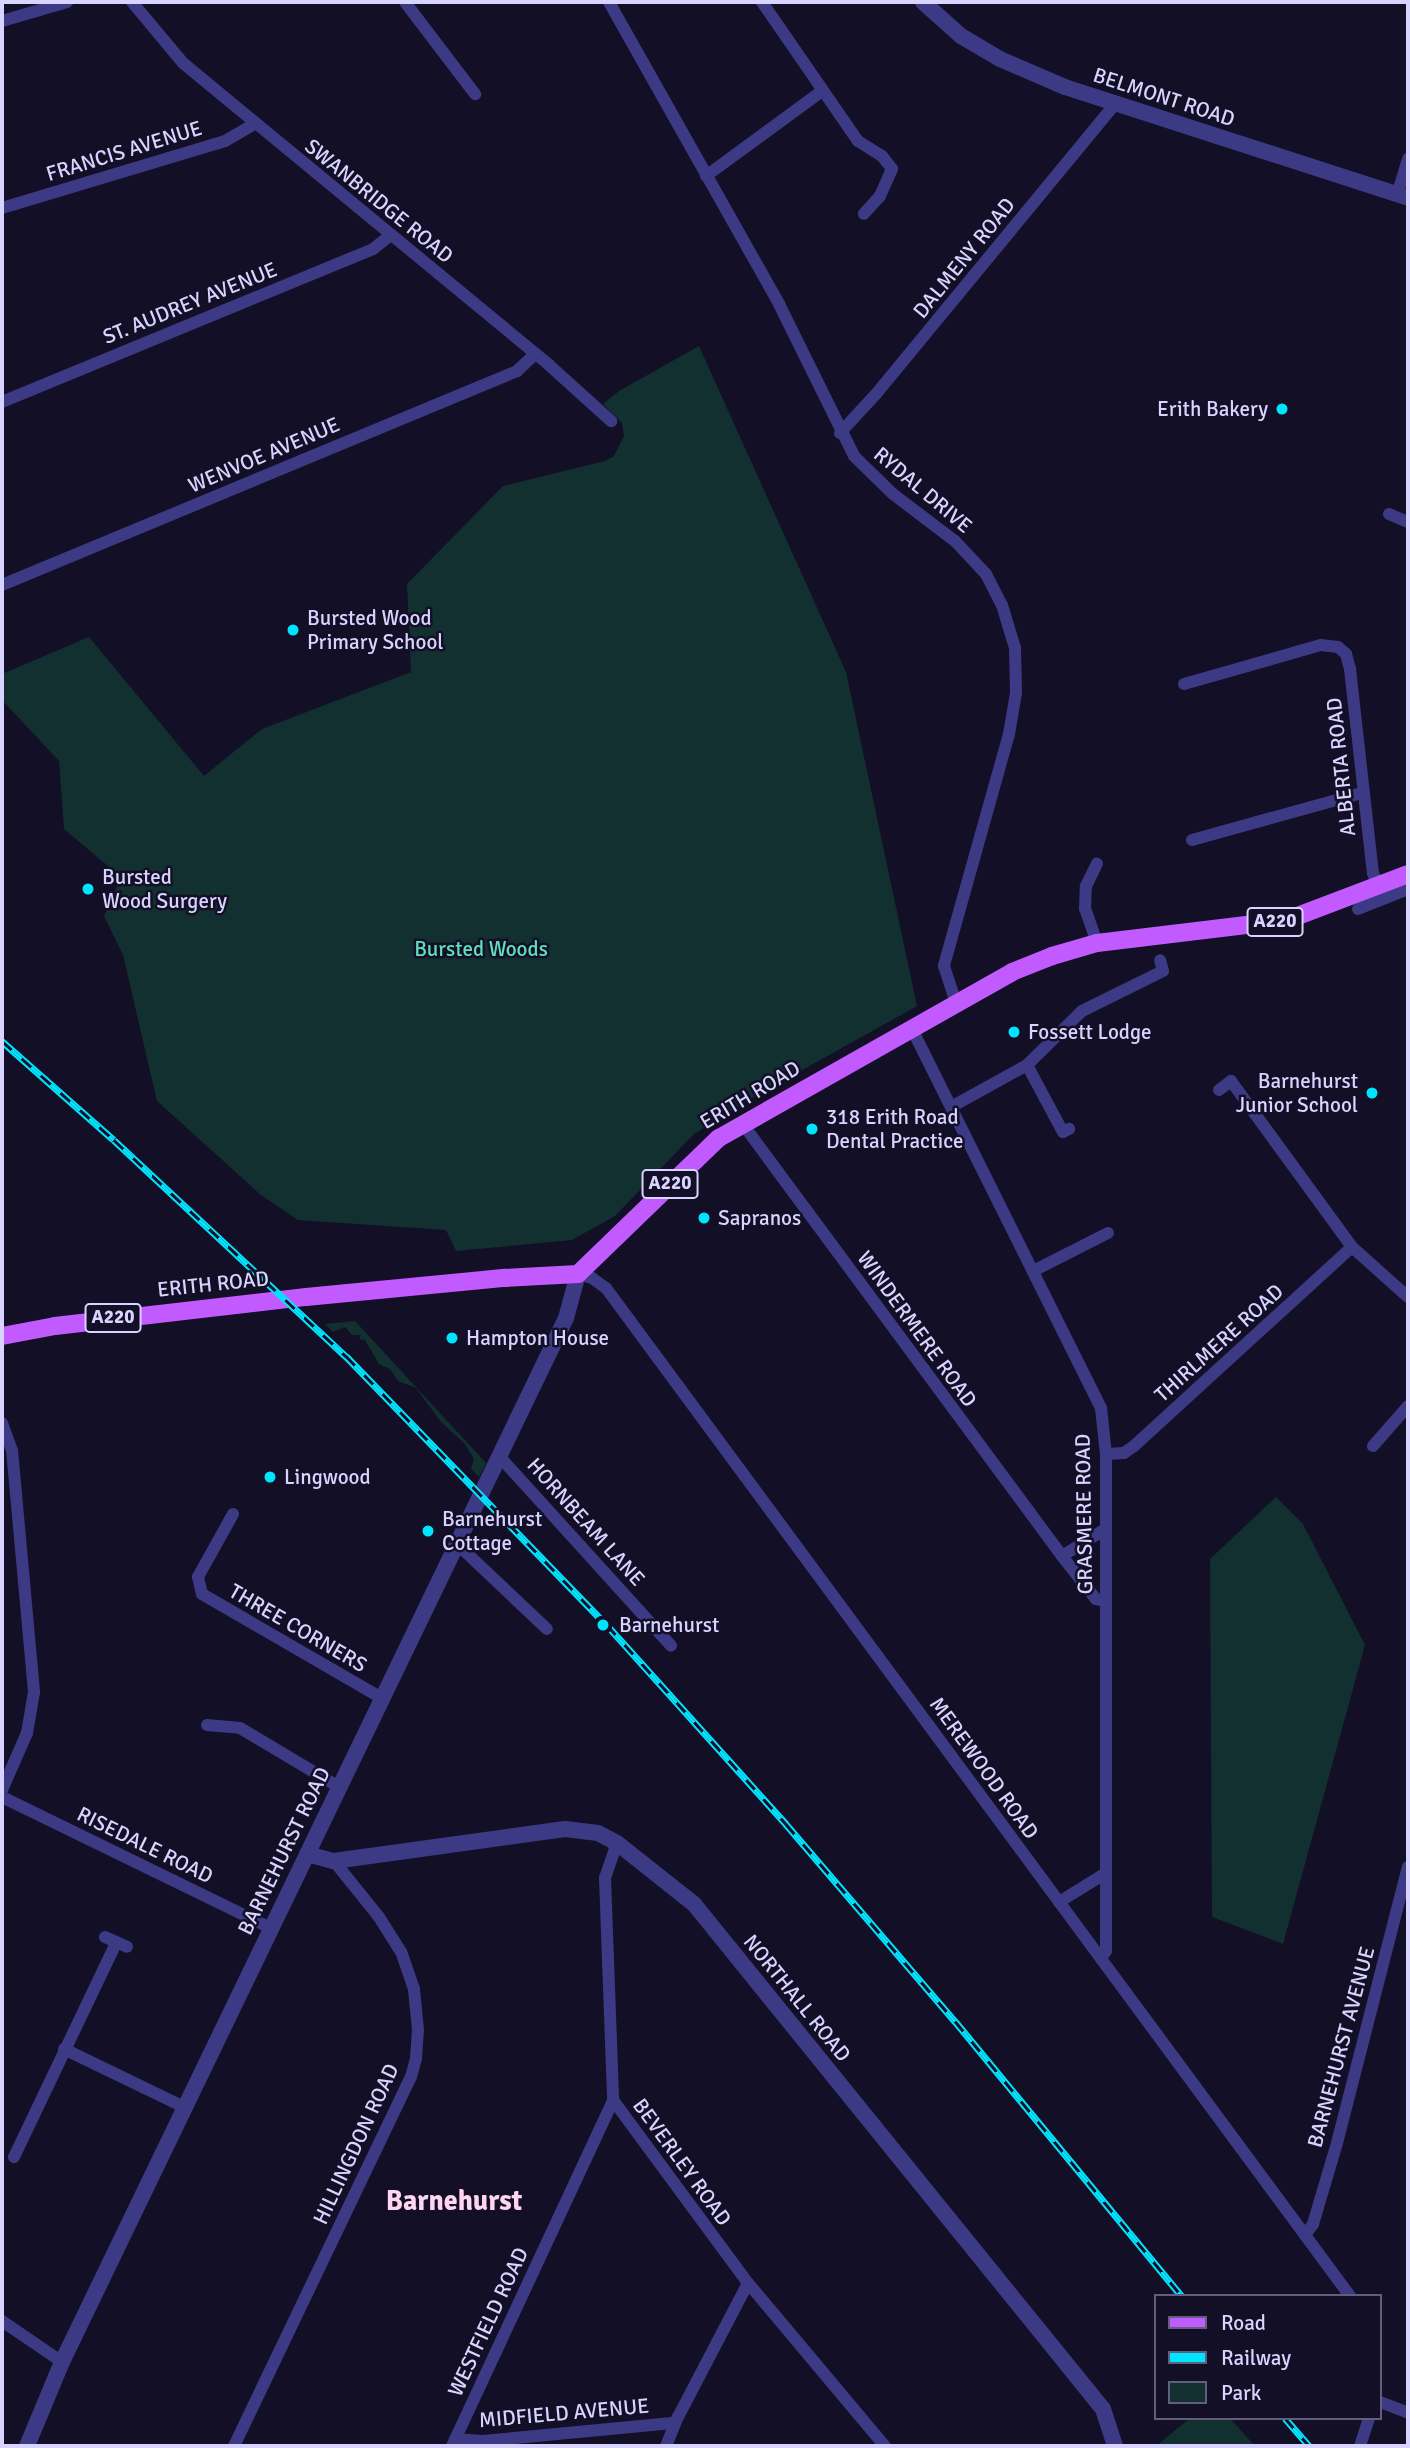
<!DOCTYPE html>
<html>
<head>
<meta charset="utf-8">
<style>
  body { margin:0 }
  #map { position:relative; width:1410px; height:2448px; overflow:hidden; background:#130f26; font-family:Signika,sans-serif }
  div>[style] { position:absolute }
  .green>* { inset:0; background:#12302f }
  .minor>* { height:12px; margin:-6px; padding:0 6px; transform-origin:6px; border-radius:6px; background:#3d3a85 }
  .tertiary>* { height:16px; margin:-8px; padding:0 8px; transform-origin:8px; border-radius:8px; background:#3d3a85 }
  .primary>* { height:18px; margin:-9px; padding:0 9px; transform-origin:9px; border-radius:9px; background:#c25bff }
  .rail>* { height:7px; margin-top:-3.5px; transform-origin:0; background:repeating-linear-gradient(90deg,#130f26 0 13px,#00e5ff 0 26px); box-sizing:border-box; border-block:2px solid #00e5ff }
  .dots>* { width:19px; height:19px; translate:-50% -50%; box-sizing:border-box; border:4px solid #130f26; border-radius:50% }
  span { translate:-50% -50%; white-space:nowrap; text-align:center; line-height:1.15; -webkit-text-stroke:5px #130f26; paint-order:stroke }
  .shield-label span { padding:2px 5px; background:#130f26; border:2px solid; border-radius:5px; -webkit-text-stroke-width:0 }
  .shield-label { font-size:19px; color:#d9d4ff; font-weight:700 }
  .street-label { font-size:21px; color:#d9d4ff }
  .poi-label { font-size:21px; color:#d9d4ff }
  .right { translate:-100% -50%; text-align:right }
  .left { translate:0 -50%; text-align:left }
  .park-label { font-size:21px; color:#5fe0c0 }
  .district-label { font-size:28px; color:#ffd6f0; font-weight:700 }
  .frame { position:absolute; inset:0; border:4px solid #d9d4ff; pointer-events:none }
  .legend { position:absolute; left:1154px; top:2294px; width:228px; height:126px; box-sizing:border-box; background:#130f26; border:2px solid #625e7d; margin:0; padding:9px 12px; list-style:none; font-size:21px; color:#d9d4ff }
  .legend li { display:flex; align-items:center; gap:14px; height:35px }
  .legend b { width:35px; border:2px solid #625e7d }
</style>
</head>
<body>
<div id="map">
  <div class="green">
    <div style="clip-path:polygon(699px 346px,846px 672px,917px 1006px,754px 1097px,694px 1134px,615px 1216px,572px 1240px,456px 1251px,446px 1230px,298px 1220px,261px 1195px,157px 1101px,123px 955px,104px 916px,121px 877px,64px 829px,59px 761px,2px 700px,2px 674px,89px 637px,204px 776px,262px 729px,411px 672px,407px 584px,503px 486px,605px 461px,614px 456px,624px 436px,622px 423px,603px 404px,619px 391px)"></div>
    <div style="clip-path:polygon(355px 1321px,486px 1463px,479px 1477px,471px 1469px,474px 1459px,465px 1444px,441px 1422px,416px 1388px,398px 1381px,390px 1369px,379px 1364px,365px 1340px,359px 1339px,361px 1335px,352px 1335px,345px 1327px,333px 1332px,325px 1324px)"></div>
    <div style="clip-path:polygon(1276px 1497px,1303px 1524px,1365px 1645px,1283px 1944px,1212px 1917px,1210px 1559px)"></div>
    <div style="clip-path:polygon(1190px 2418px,1230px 2418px,1255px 2446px,1156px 2446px)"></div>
  </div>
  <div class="minor">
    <div style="left:132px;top:2px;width:80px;rotate:50.1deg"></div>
    <div style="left:183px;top:63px;width:475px;rotate:39.5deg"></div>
    <div style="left:549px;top:365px;width:84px;rotate:42.1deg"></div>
    <div style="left:405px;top:2px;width:116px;rotate:52.7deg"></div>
    <div style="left:609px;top:2px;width:347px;rotate:60.6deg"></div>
    <div style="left:779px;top:304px;width:169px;rotate:63.7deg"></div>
    <div style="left:854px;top:456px;width:54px;rotate:44.3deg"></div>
    <div style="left:893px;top:494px;width:78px;rotate:37.2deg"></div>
    <div style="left:955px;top:541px;width:45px;rotate:46.8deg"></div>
    <div style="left:986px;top:574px;width:35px;rotate:63deg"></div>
    <div style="left:1002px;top:605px;width:45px;rotate:73.2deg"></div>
    <div style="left:1015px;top:648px;width:45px;rotate:88.7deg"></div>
    <div style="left:1016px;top:693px;width:42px;rotate:99.7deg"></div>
    <div style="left:1009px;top:734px;width:241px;rotate:105.7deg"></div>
    <div style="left:944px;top:966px;width:38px;rotate:72deg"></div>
    <div style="left:762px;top:2px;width:169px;rotate:55.4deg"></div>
    <div style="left:858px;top:141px;width:28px;rotate:32deg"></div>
    <div style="left:882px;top:156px;width:16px;rotate:52deg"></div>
    <div style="left:892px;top:169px;width:30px;rotate:114deg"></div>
    <div style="left:880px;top:196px;width:24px;rotate:132deg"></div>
    <div style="left:2px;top:21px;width:68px;rotate:-16.3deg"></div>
    <div style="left:706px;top:176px;width:144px;rotate:-36.2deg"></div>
    <div style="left:1397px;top:195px;width:38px;rotate:-73deg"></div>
    <div style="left:2px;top:208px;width:233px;rotate:-16.7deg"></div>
    <div style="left:225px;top:141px;width:34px;rotate:-30deg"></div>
    <div style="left:2px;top:402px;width:401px;rotate:-22.4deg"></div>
    <div style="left:373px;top:249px;width:23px;rotate:-38deg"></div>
    <div style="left:840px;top:433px;width:53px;rotate:-47.3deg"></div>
    <div style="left:876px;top:394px;width:376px;rotate:-50.5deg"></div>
    <div style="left:1389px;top:514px;width:21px;rotate:23deg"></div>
    <div style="left:2px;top:585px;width:558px;rotate:-22.56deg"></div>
    <div style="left:517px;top:371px;width:25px;rotate:-43deg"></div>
    <div style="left:1184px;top:684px;width:142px;rotate:-15.9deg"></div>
    <div style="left:1321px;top:645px;width:17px;rotate:7deg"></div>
    <div style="left:1338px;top:647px;width:11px;rotate:41deg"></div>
    <div style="left:1346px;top:654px;width:16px;rotate:75deg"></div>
    <div style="left:1350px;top:669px;width:205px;rotate:83.6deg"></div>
    <div style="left:1373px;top:873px;width:14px;rotate:69deg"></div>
    <div style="left:1192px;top:840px;width:176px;rotate:-15.5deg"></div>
    <div style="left:1358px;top:909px;width:54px;rotate:-21.8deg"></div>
    <div style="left:1097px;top:943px;width:36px;rotate:-109deg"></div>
    <div style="left:1085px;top:909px;width:23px;rotate:-88deg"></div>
    <div style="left:1086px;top:886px;width:25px;rotate:-64deg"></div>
    <div style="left:911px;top:1027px;width:426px;rotate:63.5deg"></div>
    <div style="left:1101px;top:1408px;width:46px;rotate:83.8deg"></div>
    <div style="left:1106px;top:1454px;width:497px;rotate:90deg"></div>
    <div style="left:1106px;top:1951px;width:9px;rotate:126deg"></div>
    <div style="left:1027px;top:1065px;width:76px;rotate:61.8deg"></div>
    <div style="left:1063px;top:1132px;width:7px;rotate:-27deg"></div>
    <div style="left:1219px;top:1090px;width:15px;rotate:-37deg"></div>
    <div style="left:1231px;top:1081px;width:205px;rotate:53.9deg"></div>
    <div style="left:1352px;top:1247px;width:75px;rotate:41.8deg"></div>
    <div style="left:951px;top:1107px;width:87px;rotate:-28.9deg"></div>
    <div style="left:1027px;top:1065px;width:77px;rotate:-44.5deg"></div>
    <div style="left:1082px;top:1011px;width:90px;rotate:-26.3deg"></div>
    <div style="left:1163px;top:971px;width:11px;rotate:-105deg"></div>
    <div style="left:742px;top:1123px;width:538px;rotate:53.53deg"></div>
    <div style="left:1062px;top:1556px;width:55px;rotate:51.7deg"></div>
    <div style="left:1096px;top:1599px;width:8px;rotate:14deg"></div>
    <div style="left:1033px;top:1271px;width:84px;rotate:-26.9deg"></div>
    <div style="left:578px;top:1274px;width:15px;rotate:16deg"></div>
    <div style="left:592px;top:1278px;width:17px;rotate:36deg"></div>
    <div style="left:606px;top:1288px;width:1253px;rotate:53.57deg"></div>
    <div style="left:2px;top:1423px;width:29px;rotate:70deg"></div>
    <div style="left:12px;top:1450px;width:243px;rotate:84.8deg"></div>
    <div style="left:34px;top:1692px;width:42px;rotate:99.7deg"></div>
    <div style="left:27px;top:1733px;width:62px;rotate:113.7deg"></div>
    <div style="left:1373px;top:1446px;width:53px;rotate:-48.8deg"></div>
    <div style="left:1106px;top:1454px;width:18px;rotate:-3deg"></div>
    <div style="left:1124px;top:1453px;width:12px;rotate:-35deg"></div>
    <div style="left:1134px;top:1446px;width:295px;rotate:-42.4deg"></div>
    <div style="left:499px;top:1456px;width:256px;rotate:47.8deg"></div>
    <div style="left:233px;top:1514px;width:72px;rotate:119.1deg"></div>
    <div style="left:198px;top:1577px;width:17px;rotate:77deg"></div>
    <div style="left:202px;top:1594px;width:206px;rotate:30.1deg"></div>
    <div style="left:456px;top:1543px;width:125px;rotate:43.4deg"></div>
    <div style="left:1062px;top:1556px;width:49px;rotate:-31.8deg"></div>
    <div style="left:207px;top:1725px;width:33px;rotate:5deg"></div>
    <div style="left:240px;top:1728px;width:115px;rotate:30.8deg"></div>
    <div style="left:2px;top:1797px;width:299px;rotate:26deg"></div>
    <div style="left:617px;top:1843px;width:37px;rotate:109deg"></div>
    <div style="left:605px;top:1878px;width:222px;rotate:87.9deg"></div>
    <div style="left:613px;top:2100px;width:227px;rotate:53.6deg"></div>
    <div style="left:748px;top:2283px;width:213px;rotate:50deg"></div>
    <div style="left:1059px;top:1902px;width:55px;rotate:-31.7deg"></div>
    <div style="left:105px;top:1937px;width:24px;rotate:24deg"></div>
    <div style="left:64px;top:2049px;width:133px;rotate:25.8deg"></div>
    <div style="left:14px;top:2157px;width:237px;rotate:-64.5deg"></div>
    <div style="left:1305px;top:2235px;width:14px;rotate:-54deg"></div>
    <div style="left:1313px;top:2224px;width:84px;rotate:-73.5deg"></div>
    <div style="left:1337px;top:2143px;width:285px;rotate:-75.6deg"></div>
    <div style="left:2px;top:2321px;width:73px;rotate:34.3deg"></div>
    <div style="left:1380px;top:2402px;width:30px;rotate:21deg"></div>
    <div style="left:455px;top:2439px;width:28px;rotate:4deg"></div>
    <div style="left:483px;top:2441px;width:193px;rotate:-5.4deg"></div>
    <div style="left:234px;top:2446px;width:409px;rotate:-64.4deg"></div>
    <div style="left:411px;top:2077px;width:20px;rotate:-75deg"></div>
    <div style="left:416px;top:2058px;width:28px;rotate:-86deg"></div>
    <div style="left:418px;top:2030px;width:41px;rotate:-95.6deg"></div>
    <div style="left:414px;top:1989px;width:39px;rotate:-109deg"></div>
    <div style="left:401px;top:1952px;width:41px;rotate:-122.2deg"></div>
    <div style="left:379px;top:1917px;width:72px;rotate:-128.8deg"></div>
    <div style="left:452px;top:2446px;width:382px;rotate:-65deg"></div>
    <div style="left:666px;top:2446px;width:31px;rotate:-68deg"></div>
    <div style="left:678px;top:2417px;width:151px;rotate:-62.4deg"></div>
    <div style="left:1360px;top:2446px;width:29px;rotate:-72deg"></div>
  </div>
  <div class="tertiary">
    <div style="left:923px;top:2px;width:51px;rotate:41.8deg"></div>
    <div style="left:961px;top:36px;width:45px;rotate:30.5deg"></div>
    <div style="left:1000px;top:59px;width:71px;rotate:23.3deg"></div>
    <div style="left:1065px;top:87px;width:361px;rotate:17.9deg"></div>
    <div style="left:307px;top:1854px;width:28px;rotate:15deg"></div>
    <div style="left:334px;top:1861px;width:233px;rotate:-7.9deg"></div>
    <div style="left:565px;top:1829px;width:33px;rotate:7deg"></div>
    <div style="left:598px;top:1833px;width:21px;rotate:28deg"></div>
    <div style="left:617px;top:1843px;width:98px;rotate:38.4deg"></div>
    <div style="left:694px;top:1904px;width:650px;rotate:51deg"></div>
    <div style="left:1103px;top:2409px;width:39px;rotate:72deg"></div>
    <div style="left:27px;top:2446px;width:91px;rotate:-67.4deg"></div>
    <div style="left:62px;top:2362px;width:1159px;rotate:-64.23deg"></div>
    <div style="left:566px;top:1318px;width:46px;rotate:-74.7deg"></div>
  </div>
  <div class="primary">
    <div style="left:2px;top:1336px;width:54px;rotate:-10.7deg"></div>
    <div style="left:55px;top:1326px;width:253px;rotate:-6.6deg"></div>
    <div style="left:306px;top:1297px;width:200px;rotate:-5.5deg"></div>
    <div style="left:505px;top:1278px;width:73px;rotate:-3.1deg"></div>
    <div style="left:578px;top:1274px;width:196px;rotate:-44deg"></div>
    <div style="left:719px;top:1138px;width:337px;rotate:-29.5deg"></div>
    <div style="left:1012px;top:972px;width:43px;rotate:-21.8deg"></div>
    <div style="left:1052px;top:956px;width:47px;rotate:-16.1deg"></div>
    <div style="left:1097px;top:943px;width:191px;rotate:-6.9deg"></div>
    <div style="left:1287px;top:920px;width:129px;rotate:-20.8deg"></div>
  </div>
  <div class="rail">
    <div style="left:2px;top:1041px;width:149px;rotate:41.5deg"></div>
    <div style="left:114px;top:1140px;width:317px;rotate:43deg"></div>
    <div style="left:346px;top:1356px;width:375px;rotate:45.9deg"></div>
    <div style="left:607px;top:1625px;width:268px;rotate:48deg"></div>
    <div style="left:786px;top:1824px;width:260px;rotate:49.4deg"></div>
    <div style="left:955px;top:2021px;width:357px;rotate:50.5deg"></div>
    <div style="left:1285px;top:2418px;width:37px;rotate:49deg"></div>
  </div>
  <div class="dots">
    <div style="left:1282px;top:409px;background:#00e5ff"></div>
    <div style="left:293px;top:630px;background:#00e5ff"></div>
    <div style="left:88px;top:889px;background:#00e5ff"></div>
    <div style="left:1014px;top:1032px;background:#00e5ff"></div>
    <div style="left:1372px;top:1093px;background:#00e5ff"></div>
    <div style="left:812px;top:1129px;background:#00e5ff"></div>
    <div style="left:704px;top:1218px;background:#00e5ff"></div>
    <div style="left:452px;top:1338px;background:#00e5ff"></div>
    <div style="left:270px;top:1477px;background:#00e5ff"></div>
    <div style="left:428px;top:1531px;background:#00e5ff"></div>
    <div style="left:603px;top:1625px;background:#00e5ff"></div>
  </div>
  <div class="shield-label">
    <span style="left:1275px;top:922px">A220</span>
    <span style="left:670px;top:1184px">A220</span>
    <span style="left:113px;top:1318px">A220</span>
  </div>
  <div class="street-label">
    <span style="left:1164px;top:97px;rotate:18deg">BELMONT ROAD</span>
    <span style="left:124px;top:151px;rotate:-17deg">FRANCIS AVENUE</span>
    <span style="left:379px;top:201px;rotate:39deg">SWANBRIDGE ROAD</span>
    <span style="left:964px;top:258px;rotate:-51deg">DALMENY ROAD</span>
    <span style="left:190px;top:303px;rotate:-22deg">ST. AUDREY AVENUE</span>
    <span style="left:264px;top:455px;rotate:-23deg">WENVOE AVENUE</span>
    <span style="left:923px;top:490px;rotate:40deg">RYDAL DRIVE</span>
    <span style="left:1341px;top:767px;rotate:-96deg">ALBERTA ROAD</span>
    <span style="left:750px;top:1095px;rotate:-31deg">ERITH ROAD</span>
    <span style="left:213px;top:1284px;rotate:-6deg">ERITH ROAD</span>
    <span style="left:917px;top:1329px;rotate:54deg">WINDERMERE ROAD</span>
    <span style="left:1219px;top:1343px;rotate:-42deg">THIRLMERE ROAD</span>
    <span style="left:1084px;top:1514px;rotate:-91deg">GRASMERE ROAD</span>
    <span style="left:586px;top:1522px;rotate:48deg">HORNBEAM LANE</span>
    <span style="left:298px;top:1628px;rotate:30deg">THREE CORNERS</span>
    <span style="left:984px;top:1768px;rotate:54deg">MEREWOOD ROAD</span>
    <span style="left:145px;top:1845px;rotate:26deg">RISEDALE ROAD</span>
    <span style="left:284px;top:1851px;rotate:-64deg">BARNEHURST ROAD</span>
    <span style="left:797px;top:1998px;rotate:51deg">NORTHALL ROAD</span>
    <span style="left:1341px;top:2047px;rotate:-75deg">BARNEHURST AVENUE</span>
    <span style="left:356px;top:2144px;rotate:-65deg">HILLINGDON ROAD</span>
    <span style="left:682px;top:2162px;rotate:54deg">BEVERLEY ROAD</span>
    <span style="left:488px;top:2322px;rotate:-65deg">WESTFIELD ROAD</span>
    <span style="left:564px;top:2413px;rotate:-5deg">MIDFIELD AVENUE</span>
  </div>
  <div class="poi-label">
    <span class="right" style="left:1268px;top:409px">Erith Bakery</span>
    <span class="left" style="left:307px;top:630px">Bursted Wood<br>Primary School</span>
    <span class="left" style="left:102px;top:889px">Bursted<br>Wood Surgery</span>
    <span class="left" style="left:1028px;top:1032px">Fossett Lodge</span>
    <span class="right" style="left:1358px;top:1093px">Barnehurst<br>Junior School</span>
    <span class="left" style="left:826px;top:1129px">318 Erith Road<br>Dental Practice</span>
    <span class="left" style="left:718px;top:1218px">Sapranos</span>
    <span class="left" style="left:466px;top:1338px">Hampton House</span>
    <span class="left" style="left:284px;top:1477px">Lingwood</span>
    <span class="left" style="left:442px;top:1531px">Barnehurst<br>Cottage</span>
    <span class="left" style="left:619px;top:1625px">Barnehurst</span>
  </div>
  <div class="park-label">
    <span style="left:481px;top:949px">Bursted Woods</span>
  </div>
  <div class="district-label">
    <span style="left:454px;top:2201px">Barnehurst</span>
  </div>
  <div class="frame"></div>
  <ul class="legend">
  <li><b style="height:9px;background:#c25bff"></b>Road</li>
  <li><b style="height:9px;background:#00e5ff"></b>Railway</li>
  <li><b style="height:19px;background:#12302f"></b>Park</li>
  </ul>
</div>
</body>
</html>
